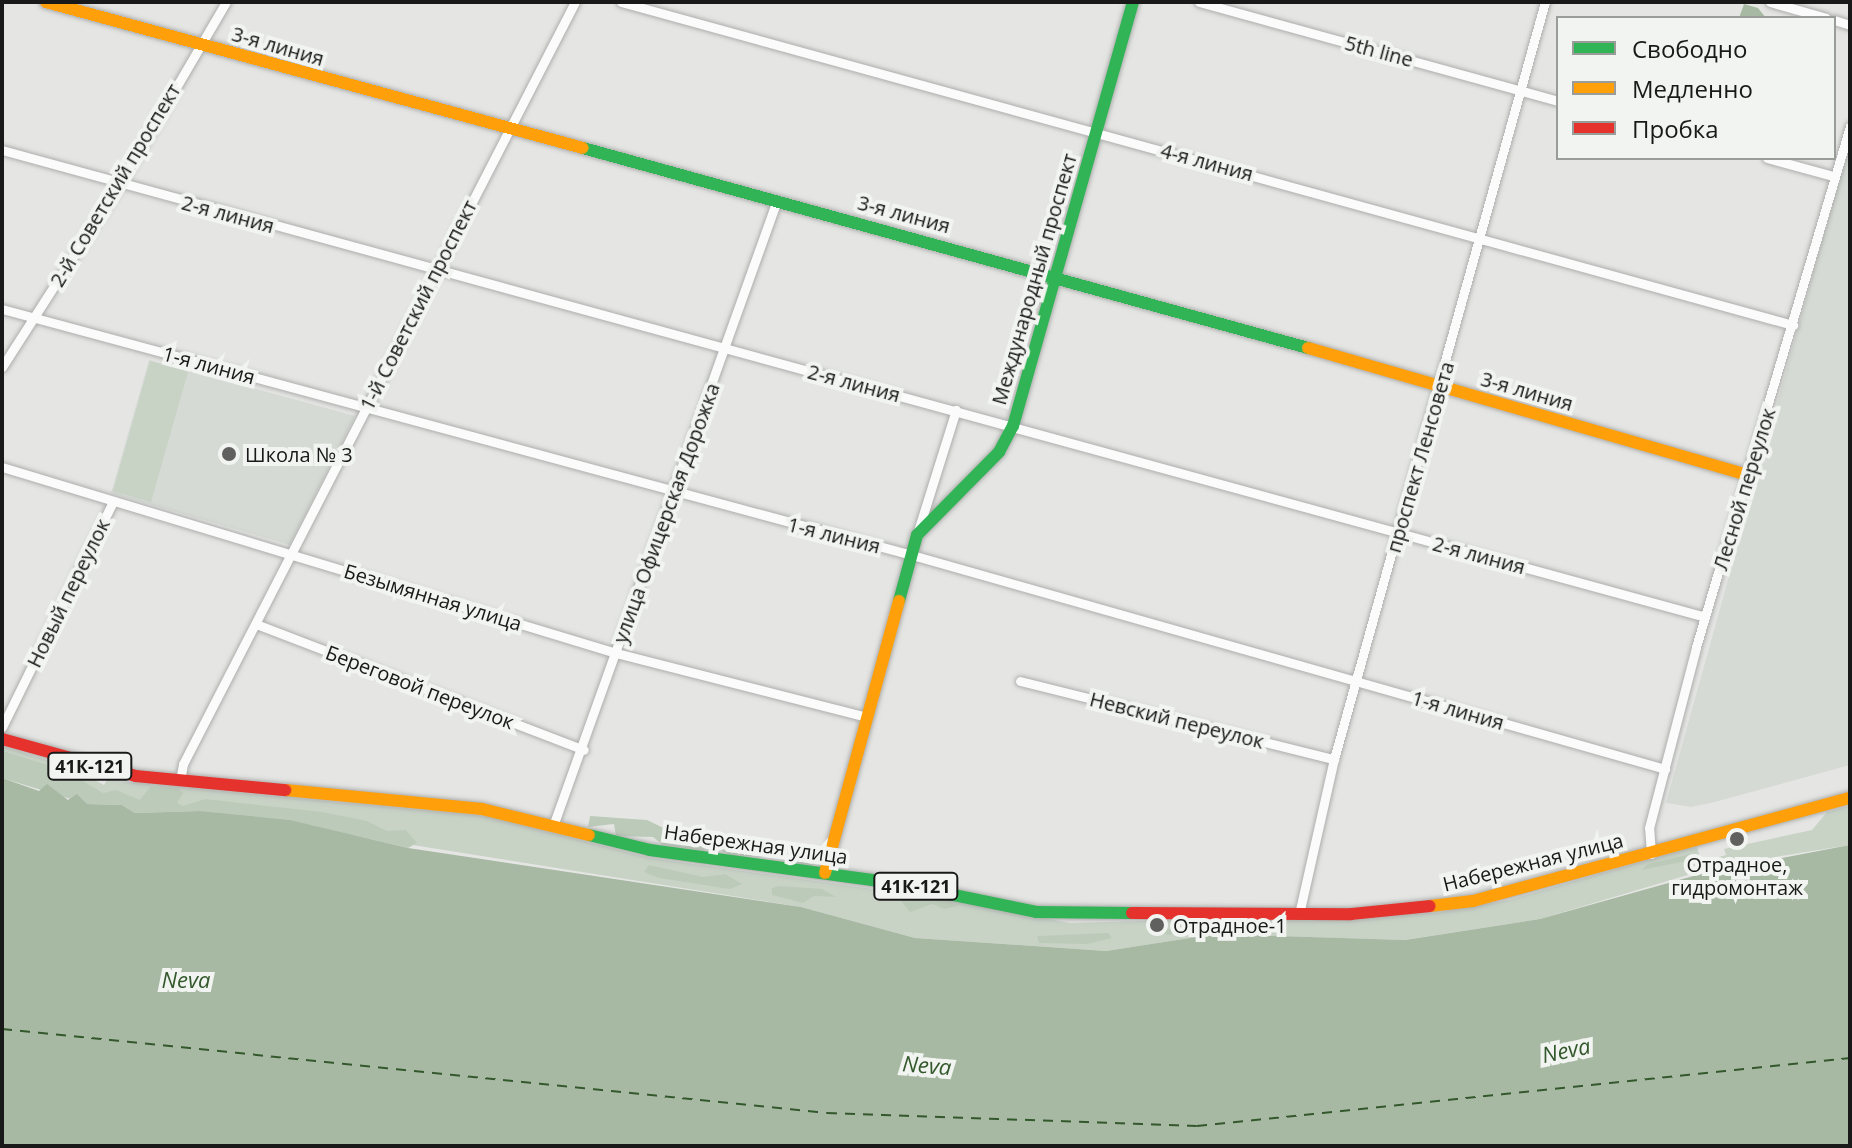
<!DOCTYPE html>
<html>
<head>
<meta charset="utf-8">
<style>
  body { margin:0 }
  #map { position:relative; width:1852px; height:1148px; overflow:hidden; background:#e5e6e4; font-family:"Open Sans",sans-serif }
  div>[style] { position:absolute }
  .built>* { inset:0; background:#d5dad4 }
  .green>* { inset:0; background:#c8d3c6 }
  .forest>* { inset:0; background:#bccbb9 }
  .water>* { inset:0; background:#a7b8a3 }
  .ferry>* { height:2px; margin-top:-1px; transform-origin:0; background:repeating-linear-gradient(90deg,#33582c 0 10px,transparent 0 18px) }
  .roads { filter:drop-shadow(0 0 2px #adaeac) drop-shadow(0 0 2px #adaeac) }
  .street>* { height:9px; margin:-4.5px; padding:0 4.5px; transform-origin:4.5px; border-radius:4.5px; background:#fbfbfb }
  .fast>* { height:12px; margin:-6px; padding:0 6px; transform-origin:6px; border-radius:6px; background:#30b455 }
  .slow>* { height:12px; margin:-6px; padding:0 6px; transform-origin:6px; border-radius:6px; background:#ff9f0a }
  .jam>* { height:12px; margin:-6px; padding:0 6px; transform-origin:6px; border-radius:6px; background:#e5322d }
  .dots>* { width:22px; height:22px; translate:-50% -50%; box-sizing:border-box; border:4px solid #f1f4f0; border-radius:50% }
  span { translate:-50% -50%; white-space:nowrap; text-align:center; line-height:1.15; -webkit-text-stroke:8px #f1f4f0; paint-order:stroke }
  .shield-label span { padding:2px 6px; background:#f1f4f0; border:2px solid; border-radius:6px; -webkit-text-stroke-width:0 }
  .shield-label { font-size:18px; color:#181918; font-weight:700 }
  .street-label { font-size:20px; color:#181918 }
  .poi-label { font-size:20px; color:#181918 }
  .left { translate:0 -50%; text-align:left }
  .water-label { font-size:22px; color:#33582c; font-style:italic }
  .frame { position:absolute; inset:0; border:4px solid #181918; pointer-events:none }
  .legend { position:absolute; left:1556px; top:16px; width:280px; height:144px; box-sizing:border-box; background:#f1f4f0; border:2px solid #9a9c9a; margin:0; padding:10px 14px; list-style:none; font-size:24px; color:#181918 }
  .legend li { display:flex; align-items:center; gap:16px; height:40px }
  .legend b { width:40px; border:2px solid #9a9c9a }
</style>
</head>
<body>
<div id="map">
  <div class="built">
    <div style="clip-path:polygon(1850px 141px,1850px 765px,1711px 803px,1691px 807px,1666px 803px)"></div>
    <div style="clip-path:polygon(149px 360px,355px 416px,290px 545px,111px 493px)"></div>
  </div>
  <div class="green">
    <div style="clip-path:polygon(150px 361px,188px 372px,151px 502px,113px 491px)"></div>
    <div style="clip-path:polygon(2px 746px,70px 767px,104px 785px,107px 780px,485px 816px,650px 858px,937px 898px,1070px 923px,1436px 913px,1509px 900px,1689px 848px,1697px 847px,1701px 862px,1726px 855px,1724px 849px,1812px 830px,1827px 812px,1850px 806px,1850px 845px,1718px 866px,1540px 919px,1404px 940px,1216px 934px,1106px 951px,915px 938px,801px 907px,12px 781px,2px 778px)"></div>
  </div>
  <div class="forest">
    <div style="clip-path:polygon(2px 751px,64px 770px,103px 793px,116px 790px,140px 800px,150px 787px,178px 788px,183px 793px,177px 803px,183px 806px,205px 799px,322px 812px,367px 821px,387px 831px,406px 830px,417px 843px,408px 848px,290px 820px,200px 811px,135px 813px,122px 805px,87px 804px,2px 778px)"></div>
    <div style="clip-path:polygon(590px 816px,647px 820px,695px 843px,736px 843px,775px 857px,733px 856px,710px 846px,703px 851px,663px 845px,653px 837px,616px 836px,614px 824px,588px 827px)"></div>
    <div style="clip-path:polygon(795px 852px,817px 853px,822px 860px,809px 867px,797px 864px)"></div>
    <div style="clip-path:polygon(1691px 854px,1697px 859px,1641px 870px,1648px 864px)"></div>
    <div style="clip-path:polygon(649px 865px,703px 877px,725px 874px,742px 884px,730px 889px,659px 878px,644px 872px)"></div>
    <div style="clip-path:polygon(779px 886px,822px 889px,836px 897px,814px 896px,803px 903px,772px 895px,772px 888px)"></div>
    <div style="clip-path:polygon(905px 896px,946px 900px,958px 906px,944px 909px,932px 904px,910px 912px,900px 900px)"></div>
    <div style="clip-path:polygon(1205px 922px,1218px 927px,1168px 935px,1158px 931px)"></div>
    <div style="clip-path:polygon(1108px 933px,1112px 938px,1087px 944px,1039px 943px,1037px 936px)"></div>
  </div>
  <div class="water">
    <div style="clip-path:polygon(1744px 4px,1758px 8px,1766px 18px,1739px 18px)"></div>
    <div style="clip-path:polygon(2px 778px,39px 791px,47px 784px,68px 800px,77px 794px,87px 804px,122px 805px,135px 813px,200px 811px,290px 820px,408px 848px,801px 907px,915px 938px,1106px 951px,1216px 934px,1405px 940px,1540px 919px,1704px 873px,1850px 845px,1850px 1146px,2px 1146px)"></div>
  </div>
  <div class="ferry">
    <div style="left:2px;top:1029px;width:829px;rotate:5.81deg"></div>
    <div style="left:827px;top:1113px;width:370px;rotate:2deg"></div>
    <div style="left:1197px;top:1126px;width:657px;rotate:-5.95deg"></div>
  </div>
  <div class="roads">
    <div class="street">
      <div style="left:621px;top:2px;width:1216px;rotate:15.41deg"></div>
      <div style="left:1199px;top:2px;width:372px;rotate:15.4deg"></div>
      <div style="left:1770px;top:2px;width:58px;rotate:15.9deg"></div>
      <div style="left:1834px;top:20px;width:17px;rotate:17deg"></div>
      <div style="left:2px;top:150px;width:1766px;rotate:15.33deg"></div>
      <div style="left:1767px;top:158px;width:68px;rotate:15.3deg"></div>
      <div style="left:2px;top:309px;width:943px;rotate:15.13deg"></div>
      <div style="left:912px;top:555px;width:783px;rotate:15.86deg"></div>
      <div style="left:2px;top:367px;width:216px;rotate:-57.3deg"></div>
      <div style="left:119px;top:185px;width:212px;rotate:-59.7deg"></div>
      <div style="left:2px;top:467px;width:642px;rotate:16.85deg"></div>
      <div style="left:616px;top:653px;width:259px;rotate:14.3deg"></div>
      <div style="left:918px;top:531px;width:127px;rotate:-72.6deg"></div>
      <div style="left:256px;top:624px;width:351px;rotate:21deg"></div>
      <div style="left:1020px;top:681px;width:324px;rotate:14deg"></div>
      <div style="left:2px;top:727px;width:252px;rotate:-63.8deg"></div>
      <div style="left:180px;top:781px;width:17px;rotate:-80deg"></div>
      <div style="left:183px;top:764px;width:857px;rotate:-62.78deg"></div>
      <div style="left:553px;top:826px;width:665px;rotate:-70.31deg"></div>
      <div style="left:1651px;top:854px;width:26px;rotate:-94deg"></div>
      <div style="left:1649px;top:828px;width:187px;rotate:-75.4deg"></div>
      <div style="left:1696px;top:647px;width:543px;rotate:-73.53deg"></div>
      <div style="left:1299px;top:914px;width:159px;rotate:-77.3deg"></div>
      <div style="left:1334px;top:759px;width:786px;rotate:-74.43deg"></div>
    </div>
    <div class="fast">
      <div style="left:583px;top:148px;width:752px;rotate:15.42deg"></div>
      <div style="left:899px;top:601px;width:68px;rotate:-74.7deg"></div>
      <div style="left:917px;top:535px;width:117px;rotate:-45.3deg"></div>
      <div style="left:999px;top:452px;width:30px;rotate:-62deg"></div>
      <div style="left:1013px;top:426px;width:441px;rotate:-74.2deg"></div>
      <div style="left:589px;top:835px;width:63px;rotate:13.8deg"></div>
      <div style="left:650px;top:850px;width:252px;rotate:7.7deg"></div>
      <div style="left:900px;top:884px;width:139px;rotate:11.6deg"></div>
      <div style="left:1036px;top:912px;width:96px;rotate:0.6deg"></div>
    </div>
    <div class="slow">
      <div style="left:46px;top:2px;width:556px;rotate:15.21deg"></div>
      <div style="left:1308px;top:348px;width:458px;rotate:16.1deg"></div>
      <div style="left:285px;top:790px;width:198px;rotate:5.5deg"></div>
      <div style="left:482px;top:809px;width:110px;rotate:13.7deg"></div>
      <div style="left:825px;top:873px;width:282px;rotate:-74.8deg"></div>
      <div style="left:1430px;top:906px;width:43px;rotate:-6.6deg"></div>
      <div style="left:1473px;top:901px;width:391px;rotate:-15.3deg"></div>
    </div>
    <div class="jam">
      <div style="left:2px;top:739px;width:139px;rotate:15.4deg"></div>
      <div style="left:136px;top:776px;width:150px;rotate:5.4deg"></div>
      <div style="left:1132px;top:913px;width:219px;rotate:0.3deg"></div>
      <div style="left:1351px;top:914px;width:79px;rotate:-5.8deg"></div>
    </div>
  </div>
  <div class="dots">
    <div style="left:229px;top:454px;background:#60615f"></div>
    <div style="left:1737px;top:839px;background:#60615f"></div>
    <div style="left:1157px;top:925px;background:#60615f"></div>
  </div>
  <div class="shield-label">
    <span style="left:90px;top:766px">41К-121</span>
    <span style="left:916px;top:886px">41К-121</span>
  </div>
  <div class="street-label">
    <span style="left:278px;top:46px;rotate:16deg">3-я линия</span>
    <span style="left:1379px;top:51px;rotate:15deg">5th line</span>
    <span style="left:1207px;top:162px;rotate:15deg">4-я линия</span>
    <span style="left:115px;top:185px;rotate:-59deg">2-й Советский проспект</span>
    <span style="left:228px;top:214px;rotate:15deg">2-я линия</span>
    <span style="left:904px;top:214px;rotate:15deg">3-я линия</span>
    <span style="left:1034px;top:279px;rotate:-74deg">Международный проспект</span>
    <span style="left:418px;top:305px;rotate:-63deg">1-й Советский проспект</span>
    <span style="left:209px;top:365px;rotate:15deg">1-я линия</span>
    <span style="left:854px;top:383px;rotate:15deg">2-я линия</span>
    <span style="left:1527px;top:391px;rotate:16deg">3-я линия</span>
    <span style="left:1420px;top:457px;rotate:-74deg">проспект Ленсовета</span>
    <span style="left:1744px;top:489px;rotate:-73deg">Лесной переулок</span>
    <span style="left:666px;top:513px;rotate:-70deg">улица Офицерская Дорожка</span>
    <span style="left:834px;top:535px;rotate:14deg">1-я линия</span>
    <span style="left:1479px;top:555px;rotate:15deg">2-я линия</span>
    <span style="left:68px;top:593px;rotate:-64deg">Новый переулок</span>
    <span style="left:433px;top:597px;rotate:17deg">Безымянная улица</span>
    <span style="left:420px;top:687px;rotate:21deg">Береговой переулок</span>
    <span style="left:1458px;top:710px;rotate:16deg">1-я линия</span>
    <span style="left:1177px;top:720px;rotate:14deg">Невский переулок</span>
    <span style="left:756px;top:844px;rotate:8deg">Набережная улица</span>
    <span style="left:1533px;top:862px;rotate:-14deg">Набережная улица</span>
  </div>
  <div class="poi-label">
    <span class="left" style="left:245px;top:454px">Школа № 3</span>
    <span style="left:1737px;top:876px">Отрадное,<br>гидромонтаж</span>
    <span class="left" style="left:1173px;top:925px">Отрадное-1</span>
  </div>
  <div class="water-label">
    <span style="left:186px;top:980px">Neva</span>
    <span style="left:1566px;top:1050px;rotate:-12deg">Neva</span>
    <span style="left:927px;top:1065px;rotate:5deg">Neva</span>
  </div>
  <div class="frame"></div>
  <ul class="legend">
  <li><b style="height:10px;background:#30b455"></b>Свободно</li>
  <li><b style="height:10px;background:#ff9f0a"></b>Медленно</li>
  <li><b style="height:10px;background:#e5322d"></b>Пробка</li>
  </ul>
</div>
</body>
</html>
